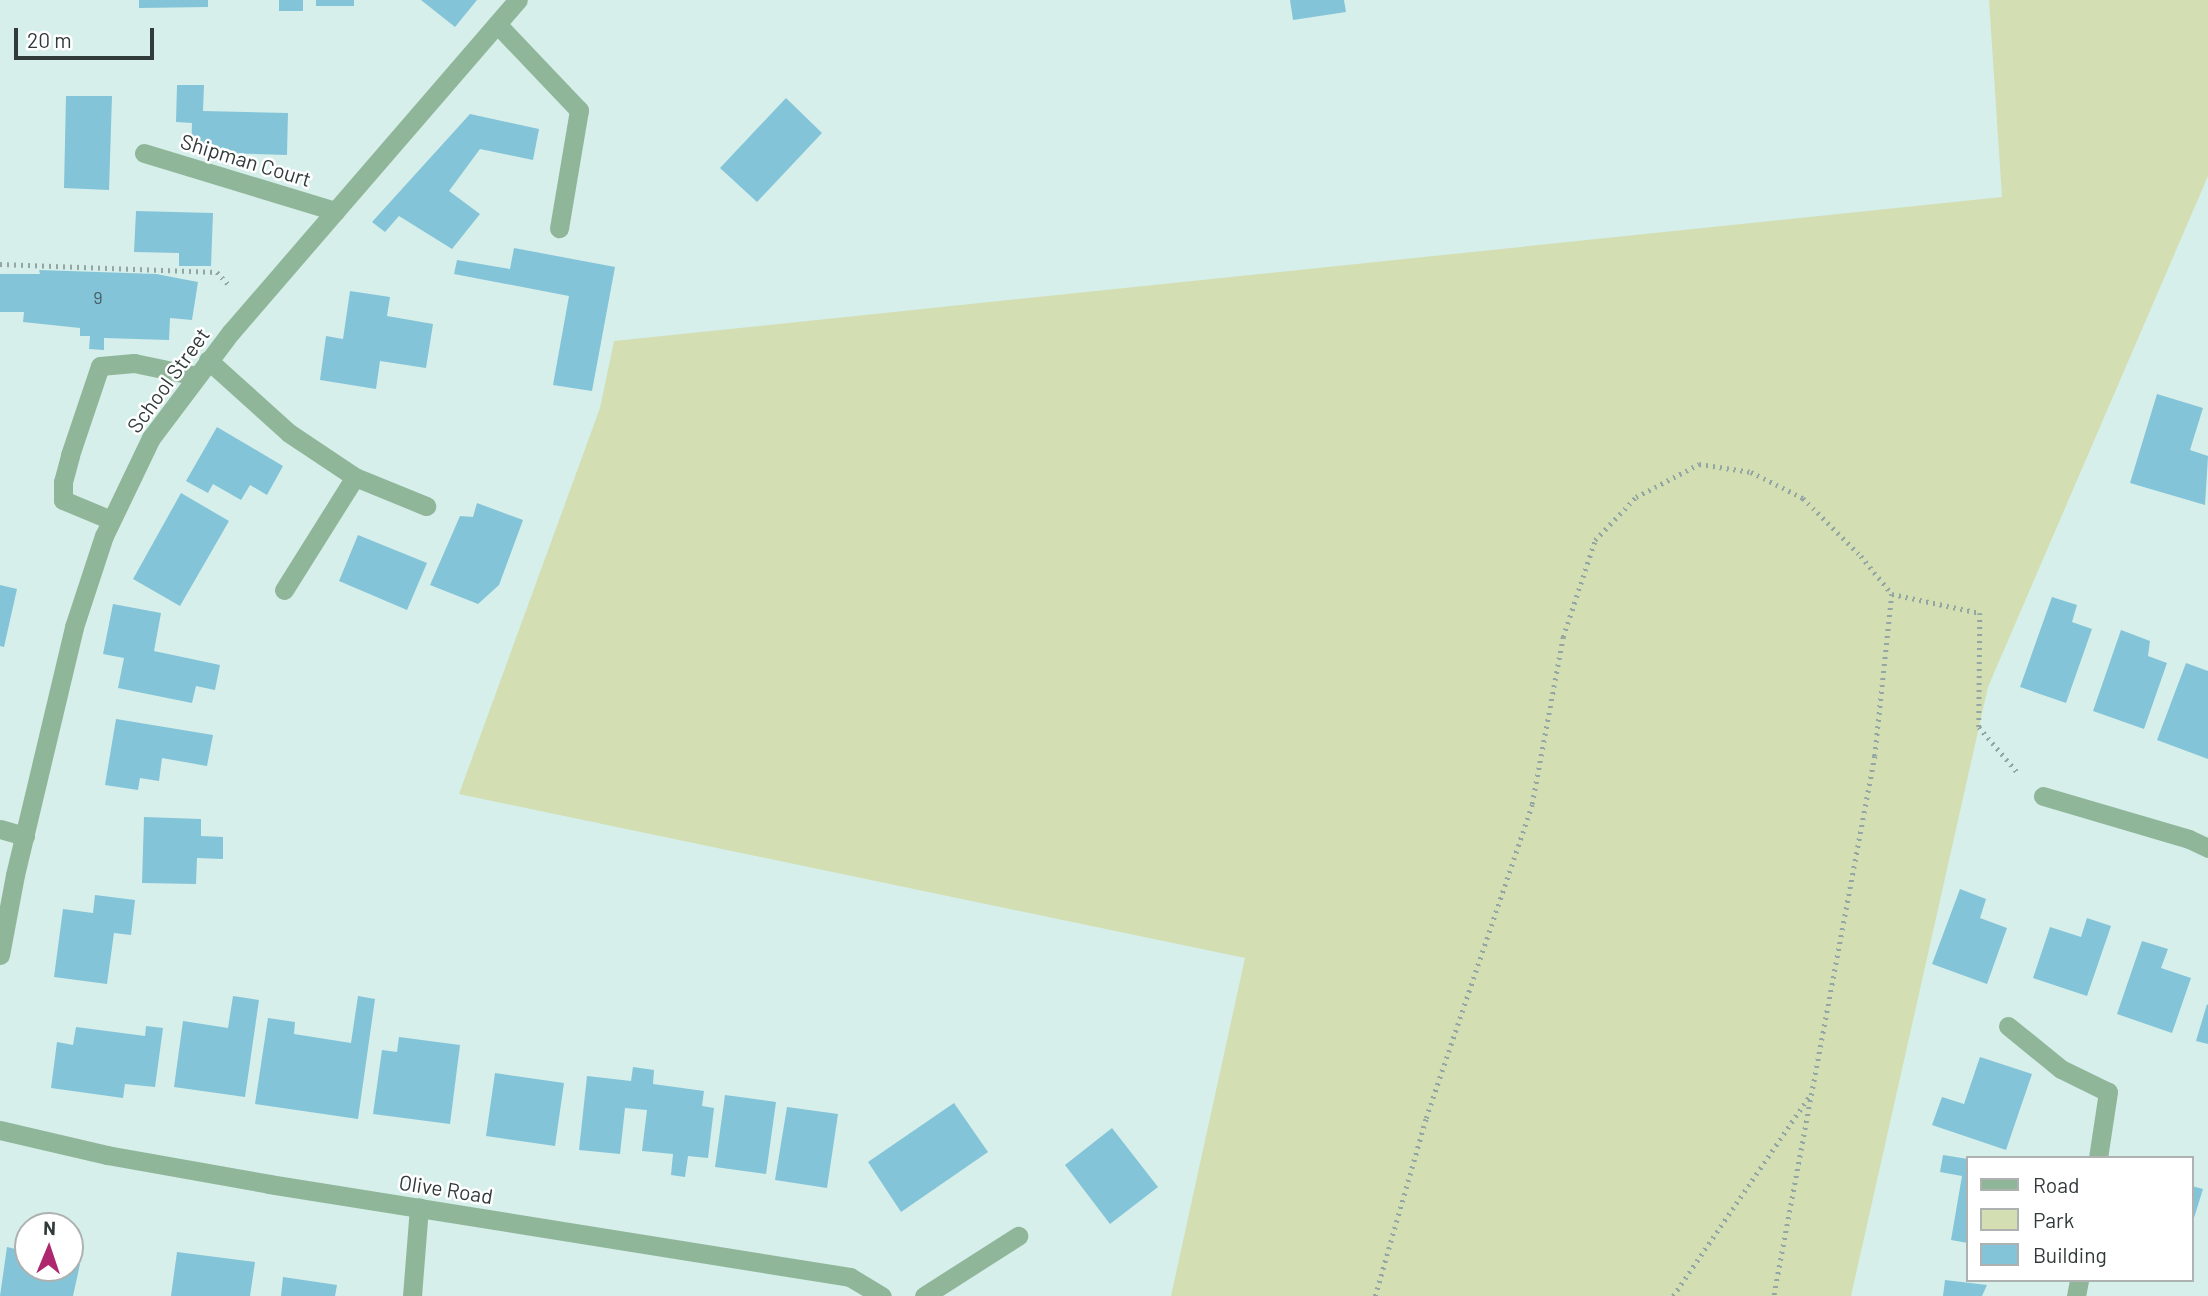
<!DOCTYPE html>
<html>
<head>
<meta charset="utf-8">
<style>
  body { margin:0 }
  #map { position:relative; width:2208px; height:1296px; overflow:hidden; background:#d6efeb; font-family:Barlow,sans-serif }
  div>[style] { position:absolute }
  .green>* { inset:0; background:#d3deb3 }
  .building>* { inset:0; background:#84c4d8 }
  .path>* { height:4.5px; margin-top:-2.25px; transform-origin:0; background:repeating-linear-gradient(90deg,#93a6a3 0 2px,transparent 0 7px) }
  .service>* { height:19px; margin:-9.5px; padding:0 9.5px; transform-origin:9.5px; border-radius:9.5px; background:#90b69a }
  .minor>* { height:19px; margin:-9.5px; padding:0 9.5px; transform-origin:9.5px; border-radius:9.5px; background:#90b69a }
  span { translate:-50% -50%; white-space:nowrap; text-align:center; line-height:1.15; -webkit-text-stroke:5px #fff; paint-order:stroke }
  .number-label { font-size:18px; color:#465d62 }
  .number-label span { -webkit-text-stroke-width:0 }
  .street-label { font-size:21px; color:#313b3a }
  .legend { position:absolute; left:1966px; top:1156px; width:228px; height:126px; box-sizing:border-box; background:#fff; border:2px solid #adb1b0; margin:0; padding:9px 12px; list-style:none; font-size:21px; color:#313b3a }
  .legend li { display:flex; align-items:center; gap:14px; height:35px }
  .legend b { width:35px; border:2px solid #adb1b0 }
  .north { position:absolute; left:14px; top:1212px; width:70px; height:70px; box-sizing:border-box; background:#fff; border:2px solid #adb1b0; border-radius:50%; rotate:2deg; font-size:19px; font-weight:700; line-height:28px; text-align:center; color:#313b3a }
  .north::after { content:''; display:block; margin:auto; width:24px; height:32px; background:#ad286f; clip-path:polygon(50% 0,100% 100%,50% 72%,0 100%) }
  .scale { position:absolute; left:14px; top:28px; width:140px; height:32px; box-sizing:border-box; border:4px solid #313b3a; border-top:0; padding-left:9px; font-size:21px; line-height:24px; white-space:nowrap; color:#313b3a; -webkit-text-stroke:5px #fff; paint-order:stroke }
</style>
</head>
<body>
<div id="map">
  <div class="green">
    <div style="clip-path:polygon(1989px 0,2208px 0,2208px 176px,1988px 687px,1851px 1296px,1171px 1296px,1245px 958px,459px 794px,600px 408px,614px 341px,2002px 197px)"></div>
  </div>
  <div class="building">
    <div style="clip-path:polygon(139px 0,208px 0,208px 7px,139px 8px)"></div>
    <div style="clip-path:polygon(279px 0,303px 0,303px 11px,279px 11px)"></div>
    <div style="clip-path:polygon(316px 0,354px 0,354px 6px,316px 6px)"></div>
    <div style="clip-path:polygon(421px 0,477px 0,455px 27px)"></div>
    <div style="clip-path:polygon(1290px 0,1344px 0,1346px 12px,1293px 20px)"></div>
    <div style="clip-path:polygon(177px 85px,204px 85px,203px 111px,288px 113px,287px 155px,191px 152px,192px 123px,176px 122px)"></div>
    <div style="clip-path:polygon(66px 96px,112px 96px,109px 190px,64px 188px)"></div>
    <div style="clip-path:polygon(786px 98px,822px 133px,757px 202px,720px 168px)"></div>
    <div style="clip-path:polygon(470px 114px,539px 129px,533px 160px,480px 149px,449px 191px,480px 214px,452px 249px,399px 216px,385px 232px,372px 222px)"></div>
    <div style="clip-path:polygon(136px 211px,213px 213px,211px 266px,179px 266px,179px 253px,134px 252px)"></div>
    <div style="clip-path:polygon(514px 248px,615px 267px,592px 391px,553px 385px,569px 296px,454px 274px,457px 260px,510px 269px)"></div>
    <div style="clip-path:polygon(39px 270px,156px 274px,198px 282px,192px 320px,170px 318px,169px 340px,104px 338px,104px 350px,89px 349px,90px 336px,80px 336px,80px 328px,23px 322px,24px 312px,0 312px,0 274px,40px 274px)"></div>
    <div style="clip-path:polygon(350px 291px,390px 297px,387px 316px,433px 324px,426px 368px,380px 361px,376px 389px,320px 380px,326px 336px,343px 339px)"></div>
    <div style="clip-path:polygon(2157px 394px,2203px 408px,2190px 450px,2208px 456px,2205px 505px,2130px 483px)"></div>
    <div style="clip-path:polygon(217px 427px,283px 466px,267px 495px,250px 485px,241px 500px,213px 484px,208px 493px,186px 481px)"></div>
    <div style="clip-path:polygon(181px 493px,229px 521px,180px 606px,133px 579px)"></div>
    <div style="clip-path:polygon(477px 503px,523px 520px,499px 585px,478px 604px,430px 585px,460px 516px,473px 517px)"></div>
    <div style="clip-path:polygon(358px 535px,427px 563px,407px 610px,339px 581px)"></div>
    <div style="clip-path:polygon(0 585px,17px 589px,4px 647px,0 646px)"></div>
    <div style="clip-path:polygon(2052px 597px,2077px 605px,2072px 622px,2092px 629px,2066px 703px,2020px 687px)"></div>
    <div style="clip-path:polygon(113px 604px,161px 613px,154px 651px,220px 665px,215px 690px,196px 686px,192px 703px,118px 688px,124px 658px,103px 654px)"></div>
    <div style="clip-path:polygon(2121px 630px,2150px 641px,2148px 656px,2167px 663px,2144px 729px,2093px 711px)"></div>
    <div style="clip-path:polygon(2186px 663px,2208px 671px,2208px 759px,2157px 740px)"></div>
    <div style="clip-path:polygon(116px 719px,213px 735px,207px 766px,162px 758px,159px 781px,140px 778px,138px 790px,105px 785px)"></div>
    <div style="clip-path:polygon(144px 817px,201px 819px,201px 836px,223px 837px,223px 859px,197px 858px,196px 884px,142px 883px)"></div>
    <div style="clip-path:polygon(1960px 889px,1986px 899px,1980px 918px,2007px 928px,1987px 984px,1932px 964px)"></div>
    <div style="clip-path:polygon(95px 895px,135px 900px,131px 935px,114px 933px,107px 984px,54px 977px,63px 909px,93px 913px)"></div>
    <div style="clip-path:polygon(2087px 918px,2111px 926px,2087px 996px,2033px 978px,2050px 927px,2081px 937px)"></div>
    <div style="clip-path:polygon(2142px 941px,2168px 949px,2161px 968px,2191px 978px,2172px 1033px,2117px 1014px)"></div>
    <div style="clip-path:polygon(233px 996px,259px 1000px,245px 1097px,174px 1087px,183px 1021px,228px 1028px)"></div>
    <div style="clip-path:polygon(358px 996px,375px 999px,358px 1119px,255px 1104px,268px 1018px,295px 1022px,294px 1034px,351px 1043px)"></div>
    <div style="clip-path:polygon(2207px 1004px,2208px 1005px,2208px 1044px,2196px 1041px)"></div>
    <div style="clip-path:polygon(146px 1026px,163px 1028px,155px 1087px,125px 1084px,123px 1098px,51px 1088px,57px 1042px,73px 1045px,76px 1027px,145px 1036px)"></div>
    <div style="clip-path:polygon(399px 1037px,460px 1045px,450px 1124px,373px 1114px,382px 1050px,397px 1052px)"></div>
    <div style="clip-path:polygon(1980px 1057px,2032px 1074px,2006px 1150px,1932px 1125px,1942px 1097px,1964px 1104px)"></div>
    <div style="clip-path:polygon(633px 1067px,654px 1070px,653px 1084px,704px 1091px,702px 1106px,714px 1108px,708px 1158px,688px 1156px,685px 1177px,671px 1175px,673px 1154px,642px 1151px,647px 1110px,625px 1108px,620px 1154px,579px 1150px,587px 1076px,631px 1081px)"></div>
    <div style="clip-path:polygon(495px 1073px,564px 1083px,555px 1146px,486px 1136px)"></div>
    <div style="clip-path:polygon(725px 1095px,776px 1102px,766px 1174px,715px 1167px)"></div>
    <div style="clip-path:polygon(954px 1103px,988px 1152px,901px 1212px,868px 1162px)"></div>
    <div style="clip-path:polygon(787px 1107px,838px 1114px,827px 1188px,775px 1180px)"></div>
    <div style="clip-path:polygon(1112px 1128px,1158px 1187px,1110px 1224px,1065px 1165px)"></div>
    <div style="clip-path:polygon(1943px 1155px,1968px 1159px,1968px 1243px,1951px 1240px,1962px 1176px,1940px 1172px)"></div>
    <div style="clip-path:polygon(2192px 1186px,2203px 1189px,2193px 1221px,2192px 1221px)"></div>
    <div style="clip-path:polygon(7px 1247px,28px 1252px,28px 1268px,70px 1268px,70px 1262px,80px 1264px,73px 1296px,0 1296px)"></div>
    <div style="clip-path:polygon(177px 1252px,255px 1262px,250px 1296px,171px 1296px)"></div>
    <div style="clip-path:polygon(283px 1277px,337px 1285px,335px 1296px,281px 1296px)"></div>
    <div style="clip-path:polygon(1945px 1280px,1987px 1285px,1982px 1296px,1943px 1296px)"></div>
  </div>
  <div class="path">
    <div style="left:0;top:264px;width:217px;rotate:2.1deg"></div>
    <div style="left:217px;top:272px;width:18px;rotate:47deg"></div>
    <div style="left:1892px;top:594px;width:90px;rotate:12.2deg"></div>
    <div style="left:1980px;top:613px;width:114px;rotate:90.5deg"></div>
    <div style="left:1979px;top:727px;width:60px;rotate:49.7deg"></div>
    <div style="left:1375px;top:1296px;width:185px;rotate:-74deg"></div>
    <div style="left:1426px;top:1118px;width:331px;rotate:-71.3deg"></div>
    <div style="left:1532px;top:804px;width:170px;rotate:-79.5deg"></div>
    <div style="left:1563px;top:637px;width:102px;rotate:-71.7deg"></div>
    <div style="left:1595px;top:540px;width:59px;rotate:-46.4deg"></div>
    <div style="left:1636px;top:497px;width:71px;rotate:-27.6deg"></div>
    <div style="left:1699px;top:464px;width:53px;rotate:8.7deg"></div>
    <div style="left:1751px;top:472px;width:58px;rotate:26.6deg"></div>
    <div style="left:1803px;top:498px;width:82px;rotate:45deg"></div>
    <div style="left:1861px;top:556px;width:49px;rotate:50.8deg"></div>
    <div style="left:1892px;top:594px;width:163px;rotate:96deg"></div>
    <div style="left:1875px;top:756px;width:549px;rotate:100.59deg"></div>
    <div style="left:1673px;top:1296px;width:241px;rotate:-55.7deg"></div>
  </div>
  <div class="service">
    <div style="left:111px;top:520px;width:52px;rotate:-157.4deg"></div>
    <div style="left:63px;top:500px;width:18px;rotate:-90deg"></div>
    <div style="left:63px;top:482px;width:28px;rotate:-75deg"></div>
    <div style="left:70px;top:455px;width:94px;rotate:-71.4deg"></div>
    <div style="left:100px;top:366px;width:34px;rotate:-5deg"></div>
    <div style="left:134px;top:363px;width:64px;rotate:11.7deg"></div>
    <div style="left:2008px;top:1026px;width:68px;rotate:39.1deg"></div>
    <div style="left:2061px;top:1069px;width:52px;rotate:26.1deg"></div>
  </div>
  <div class="minor">
    <div style="left:497px;top:24px;width:119px;rotate:46.4deg"></div>
    <div style="left:579px;top:110px;width:120px;rotate:99.6deg"></div>
    <div style="left:144px;top:153px;width:200px;rotate:16.9deg"></div>
    <div style="left:208px;top:360px;width:109px;rotate:42deg"></div>
    <div style="left:289px;top:433px;width:79px;rotate:33.7deg"></div>
    <div style="left:355px;top:477px;width:77px;rotate:22.2deg"></div>
    <div style="left:284px;top:590px;width:133px;rotate:-57.9deg"></div>
    <div style="left:2043px;top:796px;width:152px;rotate:16.4deg"></div>
    <div style="left:2189px;top:839px;width:21px;rotate:25deg"></div>
    <div style="left:0;top:829px;width:26px;rotate:16deg"></div>
    <div style="left:0;top:955px;width:81px;rotate:-79.4deg"></div>
    <div style="left:15px;top:875px;width:255px;rotate:-76.6deg"></div>
    <div style="left:74px;top:627px;width:96px;rotate:-71.8deg"></div>
    <div style="left:104px;top:536px;width:109px;rotate:-64.4deg"></div>
    <div style="left:151px;top:438px;width:133px;rotate:-53deg"></div>
    <div style="left:231px;top:332px;width:439px;rotate:-49.2deg"></div>
    <div style="left:0;top:1130px;width:110px;rotate:13.2deg"></div>
    <div style="left:107px;top:1155px;width:165px;rotate:10.1deg"></div>
    <div style="left:269px;top:1184px;width:588px;rotate:9.09deg"></div>
    <div style="left:850px;top:1277px;width:37px;rotate:31deg"></div>
    <div style="left:2098px;top:1158px;width:67px;rotate:-81.4deg"></div>
    <div style="left:412px;top:1296px;width:89px;rotate:-85.5deg"></div>
    <div style="left:924px;top:1296px;width:112px;rotate:-32.6deg"></div>
    <div style="left:2076px;top:1296px;width:16px;rotate:-79deg"></div>
  </div>
  <div class="number-label">
    <span style="left:98px;top:297px">9</span>
  </div>
  <div class="street-label">
    <span style="left:246px;top:160px;rotate:17deg">Shipman Court</span>
    <span style="left:168px;top:380px;rotate:-54deg">School Street</span>
    <span style="left:446px;top:1189px;rotate:9deg">Olive Road</span>
  </div>
  <ul class="legend">
  <li><b style="height:9px;background:#90b69a"></b>Road</li>
  <li><b style="height:19px;background:#d3deb3"></b>Park</li>
  <li><b style="height:19px;background:#84c4d8"></b>Building</li>
  </ul>
  <div class="north">N</div>
  <div class="scale">20 m</div>
</div>
</body>
</html>
